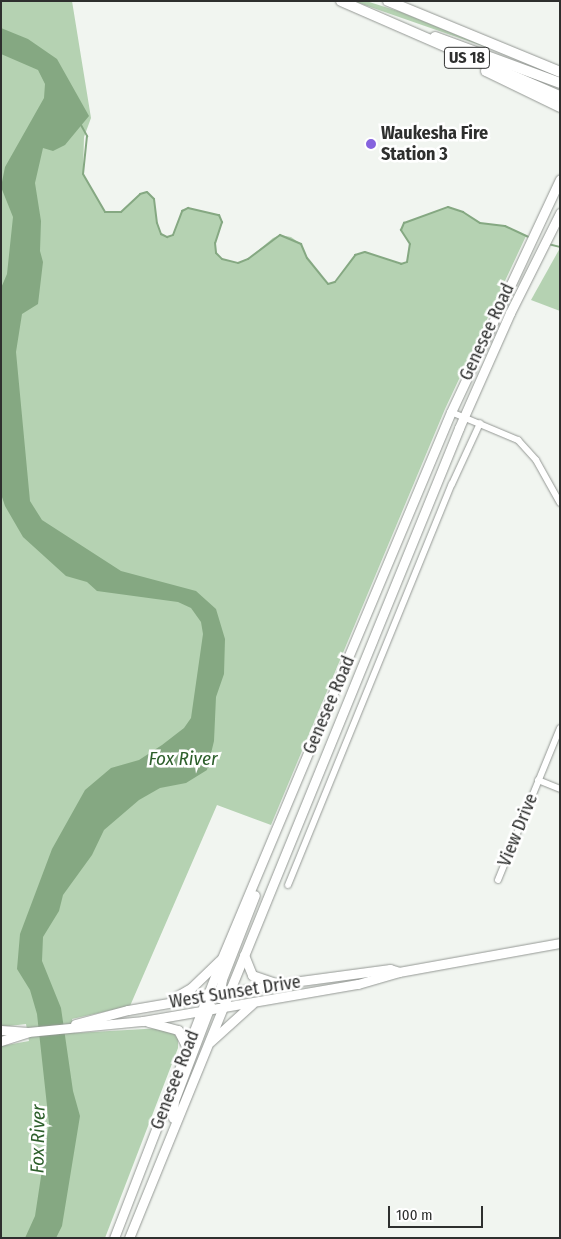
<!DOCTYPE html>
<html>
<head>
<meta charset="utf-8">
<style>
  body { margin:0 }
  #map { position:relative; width:561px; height:1239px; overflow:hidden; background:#f1f5f0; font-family:"Fira Sans Condensed",sans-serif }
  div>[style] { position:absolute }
  .green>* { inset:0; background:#b5d2b2 }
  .water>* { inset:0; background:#85a882 }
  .stream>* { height:2px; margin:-1px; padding:0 1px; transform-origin:1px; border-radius:1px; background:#85a882 }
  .roads { filter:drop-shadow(0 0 1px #949894) drop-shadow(0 0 1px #949894) }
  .minor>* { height:6px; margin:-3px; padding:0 3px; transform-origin:3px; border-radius:3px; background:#fff }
  .secondary>* { height:9px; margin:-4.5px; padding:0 4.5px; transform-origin:4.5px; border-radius:4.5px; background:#fff }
  .primary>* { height:10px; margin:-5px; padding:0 5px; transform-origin:5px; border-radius:5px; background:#fff }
  .dots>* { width:14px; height:14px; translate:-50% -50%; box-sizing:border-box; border:2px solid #fff; border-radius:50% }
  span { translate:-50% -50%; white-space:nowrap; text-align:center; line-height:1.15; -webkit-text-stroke:5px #fff; paint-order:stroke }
  .shield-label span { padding:1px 4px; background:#fff; border:1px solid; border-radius:4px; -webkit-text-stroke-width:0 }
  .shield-label { font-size:16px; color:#2e2f2e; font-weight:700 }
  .poi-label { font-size:18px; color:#2e2f2e; font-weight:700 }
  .left { translate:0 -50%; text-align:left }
  .street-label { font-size:18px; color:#2e2f2e }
  .water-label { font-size:19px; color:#2d5f2b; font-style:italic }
  .frame { position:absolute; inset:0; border:2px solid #2e2f2e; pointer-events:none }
  .scale { position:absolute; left:388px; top:1206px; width:95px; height:22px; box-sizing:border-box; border:2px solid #2e2f2e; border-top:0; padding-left:6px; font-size:15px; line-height:18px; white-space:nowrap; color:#2e2f2e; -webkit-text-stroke:4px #fff; paint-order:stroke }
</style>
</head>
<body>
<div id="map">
  <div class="green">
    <div style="clip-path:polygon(1px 1px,72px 1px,91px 118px,84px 137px,83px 174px,105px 212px,121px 212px,140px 194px,147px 192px,154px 199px,157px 223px,161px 234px,167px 237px,173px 235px,182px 211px,188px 208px,219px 215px,222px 222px,215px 243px,216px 253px,222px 259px,238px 263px,248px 259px,273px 238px,280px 235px,291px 237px,301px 244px,307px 258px,328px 284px,336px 282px,355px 255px,365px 252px,400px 264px,407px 262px,410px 244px,401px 230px,404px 223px,448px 207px,463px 212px,480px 223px,505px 226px,526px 236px,445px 409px,271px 825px,217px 805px,130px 1006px,72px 1019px,75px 1033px,162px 1028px,171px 1030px,178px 1039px,178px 1048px,105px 1238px,1px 1238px,1px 1046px,29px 1041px,26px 1024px,1px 1027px)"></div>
    <div style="clip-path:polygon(353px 1px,366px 1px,401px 12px,491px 49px)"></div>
    <div style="clip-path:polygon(560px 248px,560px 311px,531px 300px)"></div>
  </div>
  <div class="water">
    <div style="clip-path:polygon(1px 28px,28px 39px,57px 59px,89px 116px,65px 145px,53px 151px,43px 148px,35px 183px,41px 221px,40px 251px,43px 262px,38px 304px,22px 314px,16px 352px,30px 501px,42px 520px,121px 571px,196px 591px,216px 609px,225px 639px,224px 674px,216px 697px,214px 741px,207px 770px,186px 783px,160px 788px,139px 800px,104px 830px,92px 855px,63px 895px,59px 911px,43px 937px,42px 961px,61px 1008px,73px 1091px,80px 1116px,62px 1226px,56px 1238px,25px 1238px,35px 1216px,49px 1124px,37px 1014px,30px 990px,17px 969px,20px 934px,52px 849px,85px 790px,111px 768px,139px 760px,162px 745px,184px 728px,191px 718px,203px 634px,201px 622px,191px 608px,178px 602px,97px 591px,87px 582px,66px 576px,23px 537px,5px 506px,1px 494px,1px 288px,7px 274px,13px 217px,1px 187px,5px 167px,44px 98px,45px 84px,38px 70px,1px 54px)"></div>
  </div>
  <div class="stream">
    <div style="left:81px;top:125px;width:13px;rotate:61deg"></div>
    <div style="left:87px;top:136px;width:38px;rotate:96deg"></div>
    <div style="left:83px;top:174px;width:44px;rotate:59.9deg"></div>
    <div style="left:105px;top:212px;width:16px"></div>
    <div style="left:121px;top:212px;width:26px;rotate:-43deg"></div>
    <div style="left:140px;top:194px;width:7px;rotate:-16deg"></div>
    <div style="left:147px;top:192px;width:10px;rotate:45deg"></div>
    <div style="left:154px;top:199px;width:24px;rotate:83deg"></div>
    <div style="left:157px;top:223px;width:12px;rotate:70deg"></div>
    <div style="left:161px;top:234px;width:7px;rotate:27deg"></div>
    <div style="left:167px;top:237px;width:6px;rotate:-18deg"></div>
    <div style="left:173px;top:235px;width:26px;rotate:-69deg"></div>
    <div style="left:182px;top:211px;width:7px;rotate:-27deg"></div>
    <div style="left:188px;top:208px;width:32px;rotate:13deg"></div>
    <div style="left:219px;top:215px;width:8px;rotate:67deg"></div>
    <div style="left:222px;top:222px;width:22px;rotate:108deg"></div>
    <div style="left:215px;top:243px;width:10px;rotate:84deg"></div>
    <div style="left:216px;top:253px;width:8px;rotate:45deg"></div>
    <div style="left:222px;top:259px;width:16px;rotate:14deg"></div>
    <div style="left:238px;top:263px;width:11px;rotate:-22deg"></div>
    <div style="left:248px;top:259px;width:40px;rotate:-37deg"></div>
    <div style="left:280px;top:235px;width:23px;rotate:23deg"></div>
    <div style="left:301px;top:244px;width:15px;rotate:67deg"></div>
    <div style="left:307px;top:258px;width:33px;rotate:51deg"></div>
    <div style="left:328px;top:284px;width:7px;rotate:-16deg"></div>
    <div style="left:335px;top:282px;width:34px;rotate:-53deg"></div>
    <div style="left:355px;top:255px;width:10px;rotate:-17deg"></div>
    <div style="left:365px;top:252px;width:38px;rotate:18deg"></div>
    <div style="left:401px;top:264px;width:6px;rotate:-18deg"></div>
    <div style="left:407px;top:262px;width:18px;rotate:-81deg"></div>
    <div style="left:410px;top:244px;width:17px;rotate:-123deg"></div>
    <div style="left:401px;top:230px;width:8px;rotate:-67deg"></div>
    <div style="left:404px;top:223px;width:47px;rotate:-20deg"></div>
    <div style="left:448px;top:207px;width:16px;rotate:18deg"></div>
    <div style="left:463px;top:212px;width:20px;rotate:33deg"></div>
    <div style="left:480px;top:223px;width:25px;rotate:7deg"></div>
    <div style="left:505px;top:226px;width:26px;rotate:25deg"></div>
    <div style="left:548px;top:244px;width:12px;rotate:14deg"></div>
  </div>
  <div class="roads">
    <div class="minor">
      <div style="left:451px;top:412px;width:73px;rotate:22.7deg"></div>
      <div style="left:518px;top:440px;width:27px;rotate:48deg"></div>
      <div style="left:536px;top:460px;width:49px;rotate:60.8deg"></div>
      <div style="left:538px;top:780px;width:24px;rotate:22deg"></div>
      <div style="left:498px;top:880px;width:164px;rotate:-67.8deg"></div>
      <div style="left:288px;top:885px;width:433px;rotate:-67.8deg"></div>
      <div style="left:452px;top:484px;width:67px;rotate:-65.3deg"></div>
    </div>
    <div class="secondary">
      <div style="left:244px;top:955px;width:22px;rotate:68deg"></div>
      <div style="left:252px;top:975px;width:28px;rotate:19deg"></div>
      <div style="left:219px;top:998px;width:19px;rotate:-81deg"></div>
      <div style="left:222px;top:979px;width:90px;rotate:-68.6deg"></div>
      <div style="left:172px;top:999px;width:22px;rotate:-30deg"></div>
      <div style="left:191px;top:988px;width:40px;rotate:-44deg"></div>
      <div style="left:148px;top:1022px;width:31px;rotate:15deg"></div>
      <div style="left:178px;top:1030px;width:20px;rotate:63deg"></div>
      <div style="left:75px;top:1024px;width:55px;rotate:-14.8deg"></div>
      <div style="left:128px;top:1010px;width:152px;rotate:-9.8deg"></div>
      <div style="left:278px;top:984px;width:113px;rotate:-7.6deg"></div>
      <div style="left:390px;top:969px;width:9px;rotate:18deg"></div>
      <div style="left:1px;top:1030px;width:27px;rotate:4deg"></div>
      <div style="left:28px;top:1032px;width:116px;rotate:-5.5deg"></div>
      <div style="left:143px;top:1021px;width:218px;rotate:-9.8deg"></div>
      <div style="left:358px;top:984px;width:43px;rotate:-16.3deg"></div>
      <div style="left:399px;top:972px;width:164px;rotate:-10.2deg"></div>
      <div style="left:1px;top:1041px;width:28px;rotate:-18deg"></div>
      <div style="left:210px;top:1042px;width:57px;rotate:-42.1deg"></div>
      <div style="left:173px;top:1118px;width:17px;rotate:-87deg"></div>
      <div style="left:174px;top:1101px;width:102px;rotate:-69.2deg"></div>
      <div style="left:114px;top:1238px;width:300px;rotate:-68.9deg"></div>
      <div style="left:222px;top:958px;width:592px;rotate:-67.25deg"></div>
      <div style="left:451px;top:412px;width:257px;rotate:-64.9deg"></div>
      <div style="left:129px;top:1238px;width:875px;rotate:-67.83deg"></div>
      <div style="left:459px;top:428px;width:126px;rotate:-66.1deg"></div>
      <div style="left:510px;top:313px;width:112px;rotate:-63.4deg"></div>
    </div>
    <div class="primary">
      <div style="left:341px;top:1px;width:239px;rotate:23.5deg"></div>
      <div style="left:388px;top:1px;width:186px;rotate:22.4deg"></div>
      <div style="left:435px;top:37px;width:133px;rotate:20.2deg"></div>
      <div style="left:486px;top:71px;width:82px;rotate:25.9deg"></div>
    </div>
  </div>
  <div class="dots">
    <div style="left:371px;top:144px;background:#8563de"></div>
  </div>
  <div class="shield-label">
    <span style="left:467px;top:58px">US 18</span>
  </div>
  <div class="poi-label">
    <span class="left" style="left:381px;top:144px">Waukesha Fire<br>Station 3</span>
  </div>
  <div class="street-label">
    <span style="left:487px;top:332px;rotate:-65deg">Genesee Road</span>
    <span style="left:329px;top:705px;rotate:-67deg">Genesee Road</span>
    <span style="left:518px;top:830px;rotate:-68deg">View Drive</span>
    <span style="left:235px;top:992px;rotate:-9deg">West Sunset Drive</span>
    <span style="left:175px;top:1080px;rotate:-69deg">Genesee Road</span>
  </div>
  <div class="water-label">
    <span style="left:183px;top:759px">Fox River</span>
    <span style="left:38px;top:1139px;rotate:-89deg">Fox River</span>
  </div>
  <div class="frame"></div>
  <div class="scale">100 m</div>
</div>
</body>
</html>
